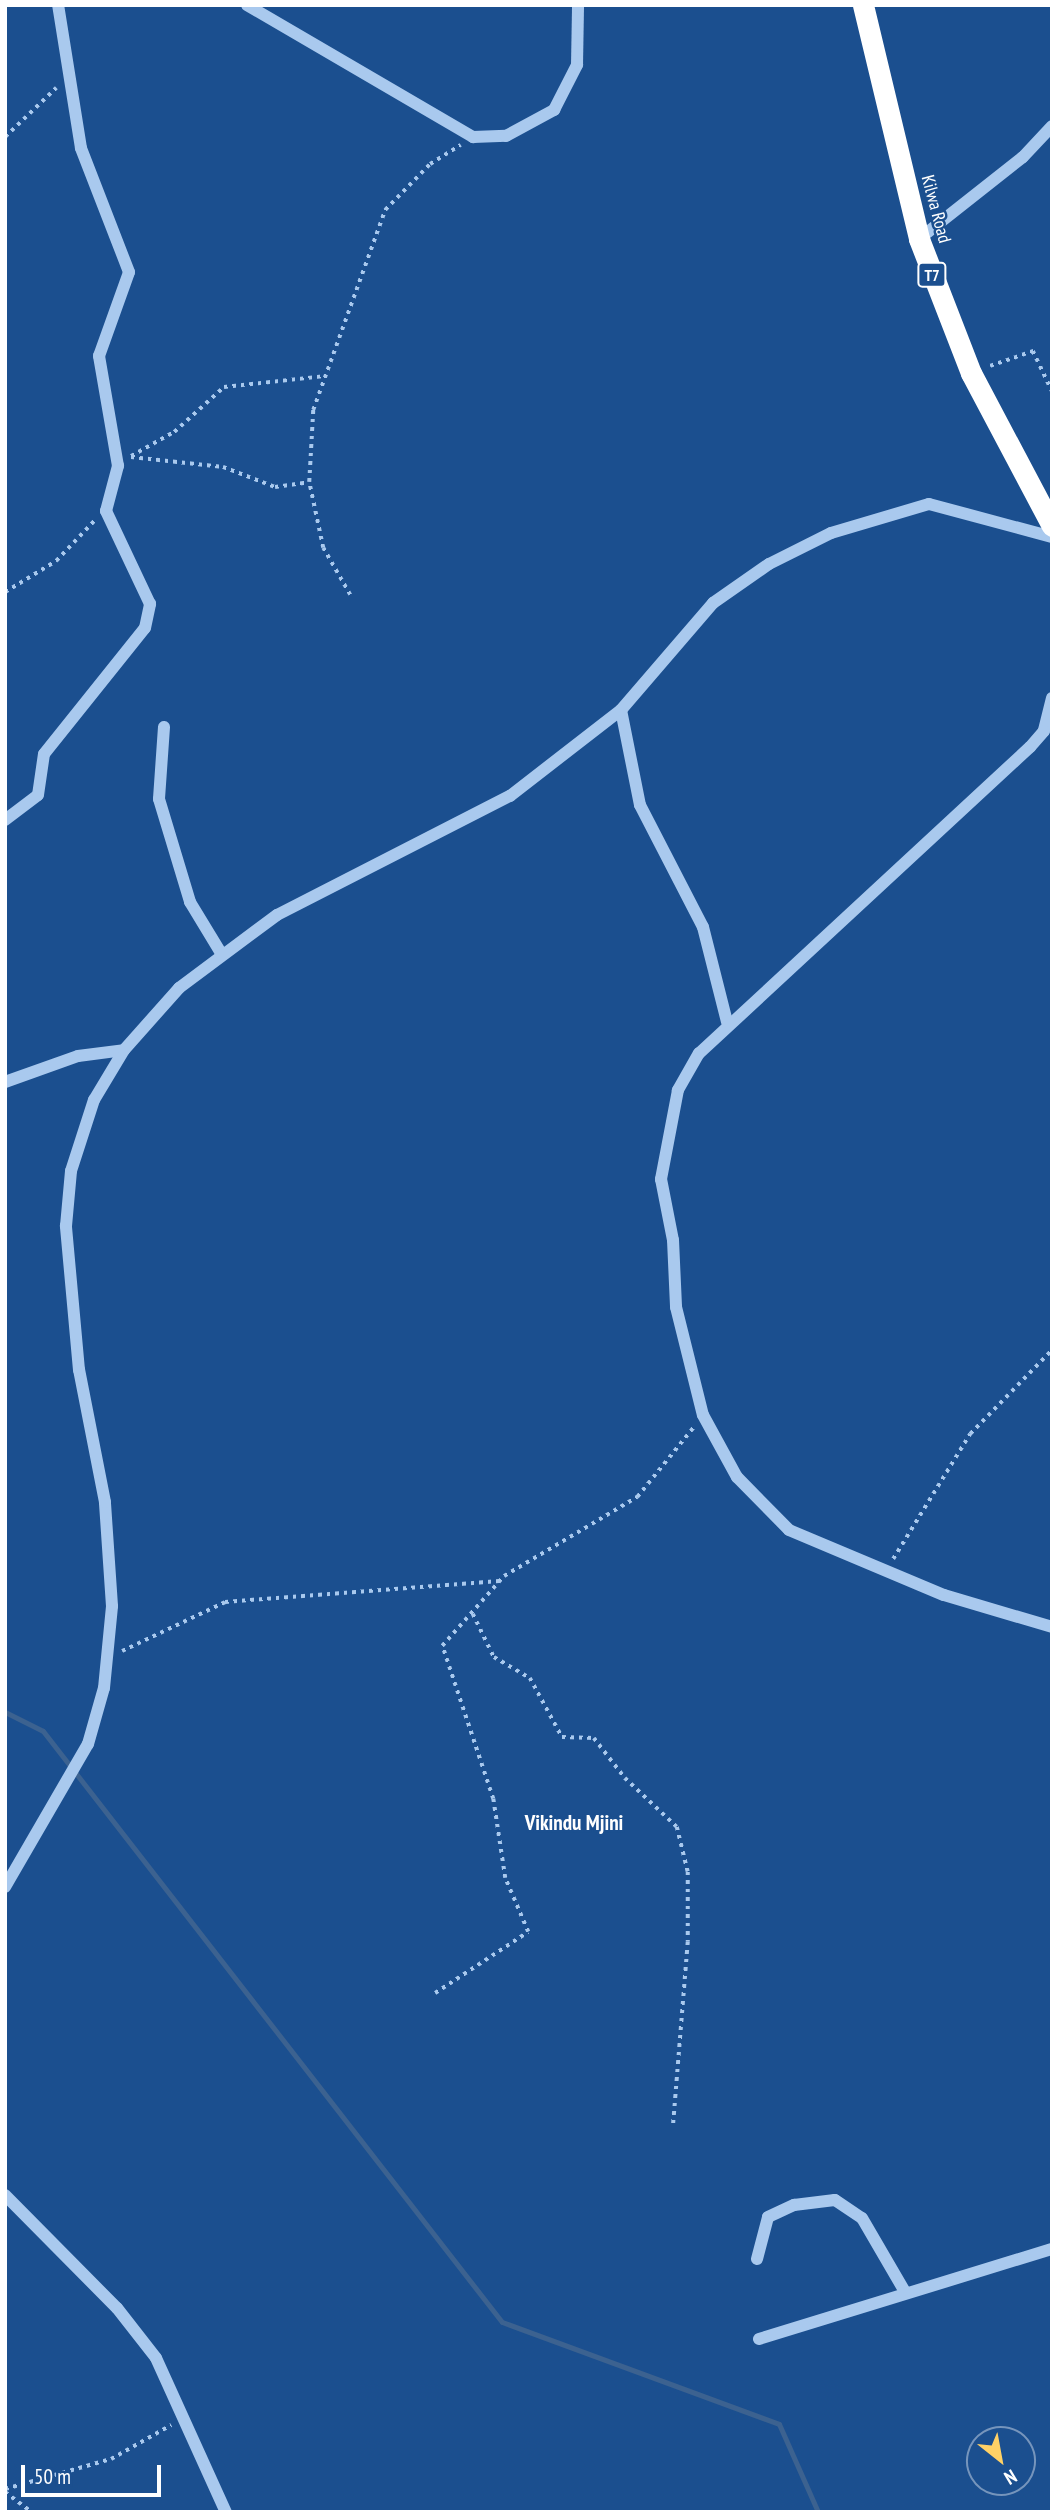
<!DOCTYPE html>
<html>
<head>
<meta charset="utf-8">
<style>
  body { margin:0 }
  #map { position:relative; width:1057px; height:2517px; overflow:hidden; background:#1b4f8f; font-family:"PT Sans Narrow",sans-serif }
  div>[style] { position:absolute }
  .stream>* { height:5px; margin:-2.5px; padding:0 2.5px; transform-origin:2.5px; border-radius:2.5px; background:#3c6290 }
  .path>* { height:3.5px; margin-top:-1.75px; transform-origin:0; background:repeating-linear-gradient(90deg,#a9c9ee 0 3.5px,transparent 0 8.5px) }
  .minor>* { height:12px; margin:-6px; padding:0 6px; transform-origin:6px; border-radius:6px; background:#a9c9ee }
  .highway>* { height:21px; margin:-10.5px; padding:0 10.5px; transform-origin:10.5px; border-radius:10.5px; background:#fff }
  span { translate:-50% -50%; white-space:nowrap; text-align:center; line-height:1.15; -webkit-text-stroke:5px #1b4f8f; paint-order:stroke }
  .shield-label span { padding:2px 5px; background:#1b4f8f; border:2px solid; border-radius:5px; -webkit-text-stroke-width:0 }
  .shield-label { font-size:16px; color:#fff; font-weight:700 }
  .street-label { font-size:18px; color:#fff }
  .quarter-label { font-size:21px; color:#fff; font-weight:700 }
  .frame { position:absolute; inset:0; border:7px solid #fff; pointer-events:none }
  .north { position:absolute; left:966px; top:2426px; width:70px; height:70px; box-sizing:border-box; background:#1b4f8f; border:2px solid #7695bc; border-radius:50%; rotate:149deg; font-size:19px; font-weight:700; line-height:28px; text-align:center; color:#fff }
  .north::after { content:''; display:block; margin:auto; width:24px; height:32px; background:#ffd166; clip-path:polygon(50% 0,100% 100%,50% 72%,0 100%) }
  .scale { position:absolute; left:21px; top:2465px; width:140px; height:32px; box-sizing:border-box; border:4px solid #fff; border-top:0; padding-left:9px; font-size:21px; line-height:24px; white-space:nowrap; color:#fff; -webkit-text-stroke:5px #1b4f8f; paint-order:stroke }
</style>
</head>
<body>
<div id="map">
  <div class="stream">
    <div style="left:5px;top:1712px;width:42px;rotate:26.6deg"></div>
    <div style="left:43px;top:1731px;width:748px;rotate:52.17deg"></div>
    <div style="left:502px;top:2322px;width:295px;rotate:20.2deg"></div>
    <div style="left:779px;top:2424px;width:96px;rotate:66.1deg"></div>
  </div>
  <div class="path">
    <div style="left:5px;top:137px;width:71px;rotate:-43.9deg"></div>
    <div style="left:990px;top:366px;width:46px;rotate:-19.2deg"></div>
    <div style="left:1033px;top:351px;width:44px;rotate:64.6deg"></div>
    <div style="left:131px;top:456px;width:49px;rotate:-29.2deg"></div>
    <div style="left:174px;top:432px;width:67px;rotate:-42deg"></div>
    <div style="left:224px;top:387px;width:103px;rotate:-6.2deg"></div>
    <div style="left:131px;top:457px;width:93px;rotate:6.2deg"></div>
    <div style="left:223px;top:467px;width:56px;rotate:21deg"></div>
    <div style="left:275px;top:487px;width:34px;rotate:-8deg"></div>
    <div style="left:5px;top:592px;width:60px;rotate:-31.3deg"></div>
    <div style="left:56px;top:561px;width:55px;rotate:-46.5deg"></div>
    <div style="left:350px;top:595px;width:54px;rotate:-119.9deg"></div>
    <div style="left:323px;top:548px;width:67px;rotate:-102deg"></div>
    <div style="left:309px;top:482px;width:72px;rotate:-86.8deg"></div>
    <div style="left:313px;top:410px;width:213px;rotate:-70.2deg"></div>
    <div style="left:385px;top:210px;width:64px;rotate:-45.6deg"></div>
    <div style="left:430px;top:164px;width:36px;rotate:-32deg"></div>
    <div style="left:893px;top:1559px;width:147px;rotate:-58.4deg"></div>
    <div style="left:970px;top:1434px;width:117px;rotate:-45.7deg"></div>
    <div style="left:473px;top:1614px;width:48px;rotate:64deg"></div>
    <div style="left:494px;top:1657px;width:42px;rotate:30.3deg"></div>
    <div style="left:530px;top:1678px;width:67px;rotate:61.5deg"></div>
    <div style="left:562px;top:1737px;width:32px;rotate:2deg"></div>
    <div style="left:594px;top:1738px;width:51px;rotate:52.2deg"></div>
    <div style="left:625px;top:1778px;width:71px;rotate:43.3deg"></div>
    <div style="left:677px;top:1827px;width:46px;rotate:76.3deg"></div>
    <div style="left:688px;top:1872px;width:70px;rotate:90deg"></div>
    <div style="left:688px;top:1942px;width:186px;rotate:94.6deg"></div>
    <div style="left:122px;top:1651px;width:114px;rotate:-25.4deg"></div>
    <div style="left:225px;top:1602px;width:275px;rotate:-4.4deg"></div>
    <div style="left:435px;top:1993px;width:111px;rotate:-33.3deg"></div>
    <div style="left:528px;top:1932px;width:59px;rotate:-113.1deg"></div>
    <div style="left:505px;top:1878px;width:80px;rotate:-98.6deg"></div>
    <div style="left:493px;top:1799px;width:161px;rotate:-108.4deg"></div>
    <div style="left:442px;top:1646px;width:94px;rotate:-48.5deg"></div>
    <div style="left:504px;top:1576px;width:155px;rotate:-30.7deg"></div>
    <div style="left:637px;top:1497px;width:89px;rotate:-50.9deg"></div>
    <div style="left:5px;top:2489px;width:110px;rotate:-15.8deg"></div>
    <div style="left:111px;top:2459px;width:69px;rotate:-29.5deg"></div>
    <div style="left:5px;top:2492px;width:34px;rotate:37deg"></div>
  </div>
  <div class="minor">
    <div style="left:247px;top:5px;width:262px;rotate:30.3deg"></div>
    <div style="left:473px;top:137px;width:33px;rotate:-2deg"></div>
    <div style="left:506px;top:136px;width:55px;rotate:-28.4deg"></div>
    <div style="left:554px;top:110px;width:51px;rotate:-62.9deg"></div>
    <div style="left:577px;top:65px;width:60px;rotate:-89deg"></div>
    <div style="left:919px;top:239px;width:132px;rotate:-38.3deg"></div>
    <div style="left:1023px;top:157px;width:42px;rotate:-46.9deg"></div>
    <div style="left:1052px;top:698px;width:34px;rotate:104deg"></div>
    <div style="left:1044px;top:731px;width:21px;rotate:131deg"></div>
    <div style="left:1030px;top:747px;width:451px;rotate:137.2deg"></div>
    <div style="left:699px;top:1053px;width:43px;rotate:119.6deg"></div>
    <div style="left:678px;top:1090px;width:91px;rotate:100.8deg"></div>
    <div style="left:661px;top:1179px;width:62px;rotate:78.9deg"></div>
    <div style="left:673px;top:1240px;width:67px;rotate:87.4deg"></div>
    <div style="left:676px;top:1307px;width:111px;rotate:76deg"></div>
    <div style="left:703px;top:1415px;width:71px;rotate:61.3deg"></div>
    <div style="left:737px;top:1477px;width:74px;rotate:45.5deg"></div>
    <div style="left:789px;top:1530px;width:168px;rotate:22.8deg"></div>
    <div style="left:944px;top:1595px;width:113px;rotate:16.5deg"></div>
    <div style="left:621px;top:710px;width:97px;rotate:78.7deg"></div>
    <div style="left:640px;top:805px;width:137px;rotate:62.7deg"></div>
    <div style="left:703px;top:927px;width:98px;rotate:75.8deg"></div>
    <div style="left:164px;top:727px;width:72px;rotate:94deg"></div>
    <div style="left:159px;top:799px;width:108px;rotate:73.2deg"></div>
    <div style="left:190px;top:902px;width:60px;rotate:58.7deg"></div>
    <div style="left:5px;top:820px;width:41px;rotate:-37.1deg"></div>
    <div style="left:38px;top:795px;width:41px;rotate:-81.7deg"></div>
    <div style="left:44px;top:754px;width:161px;rotate:-51.3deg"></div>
    <div style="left:145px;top:628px;width:25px;rotate:-78deg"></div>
    <div style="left:150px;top:604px;width:103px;rotate:-115.3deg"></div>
    <div style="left:106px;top:511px;width:47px;rotate:-75.1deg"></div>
    <div style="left:118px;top:466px;width:112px;rotate:-99.8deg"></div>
    <div style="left:99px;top:356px;width:89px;rotate:-70.3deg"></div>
    <div style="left:129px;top:272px;width:133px;rotate:-111.2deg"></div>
    <div style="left:81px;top:148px;width:145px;rotate:-99.1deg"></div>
    <div style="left:5px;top:1082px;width:77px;rotate:-19.6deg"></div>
    <div style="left:78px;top:1056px;width:46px;rotate:-7.4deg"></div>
    <div style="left:5px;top:1887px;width:165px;rotate:-59.9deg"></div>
    <div style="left:88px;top:1744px;width:58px;rotate:-74.1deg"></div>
    <div style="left:104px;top:1688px;width:82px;rotate:-84.4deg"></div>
    <div style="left:112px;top:1606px;width:104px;rotate:-93.9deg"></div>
    <div style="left:105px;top:1502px;width:135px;rotate:-101.1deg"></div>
    <div style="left:79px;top:1370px;width:145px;rotate:-95.2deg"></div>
    <div style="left:66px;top:1226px;width:55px;rotate:-84.8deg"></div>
    <div style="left:71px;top:1171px;width:75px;rotate:-72.1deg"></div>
    <div style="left:94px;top:1100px;width:58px;rotate:-59deg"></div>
    <div style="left:124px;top:1050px;width:83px;rotate:-48.4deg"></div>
    <div style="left:179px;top:988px;width:122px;rotate:-36.7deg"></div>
    <div style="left:277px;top:915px;width:262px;rotate:-27.1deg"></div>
    <div style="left:510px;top:796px;width:140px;rotate:-37.8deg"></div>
    <div style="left:621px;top:710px;width:141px;rotate:-49.3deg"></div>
    <div style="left:713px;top:603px;width:68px;rotate:-34.9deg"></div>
    <div style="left:769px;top:564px;width:69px;rotate:-26.6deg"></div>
    <div style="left:831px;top:533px;width:102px;rotate:-16.5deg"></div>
    <div style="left:929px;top:504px;width:127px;rotate:15deg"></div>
    <div style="left:5px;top:2195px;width:159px;rotate:45.3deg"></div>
    <div style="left:117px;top:2308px;width:63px;rotate:52deg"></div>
    <div style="left:156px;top:2358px;width:169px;rotate:65.6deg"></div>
    <div style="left:757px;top:2259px;width:43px;rotate:-75.3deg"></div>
    <div style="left:768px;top:2217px;width:29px;rotate:-25deg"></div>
    <div style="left:794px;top:2205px;width:41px;rotate:-7deg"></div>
    <div style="left:835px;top:2200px;width:32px;rotate:34deg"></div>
    <div style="left:862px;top:2218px;width:86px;rotate:59.8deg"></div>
    <div style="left:759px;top:2339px;width:307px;rotate:-17.1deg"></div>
  </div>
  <div class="highway">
    <div style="left:863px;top:5px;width:241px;rotate:76.5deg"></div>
    <div style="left:919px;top:239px;width:144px;rotate:68.8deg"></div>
    <div style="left:971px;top:373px;width:173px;rotate:62.1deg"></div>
  </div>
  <div class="shield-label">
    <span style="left:932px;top:275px">T7</span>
  </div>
  <div class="street-label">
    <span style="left:936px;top:209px;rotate:75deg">Kilwa Road</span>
  </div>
  <div class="quarter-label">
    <span style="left:574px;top:1823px">Vikindu Mjini</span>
  </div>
  <div class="frame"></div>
  <div class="north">N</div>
  <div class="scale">50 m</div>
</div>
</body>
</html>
